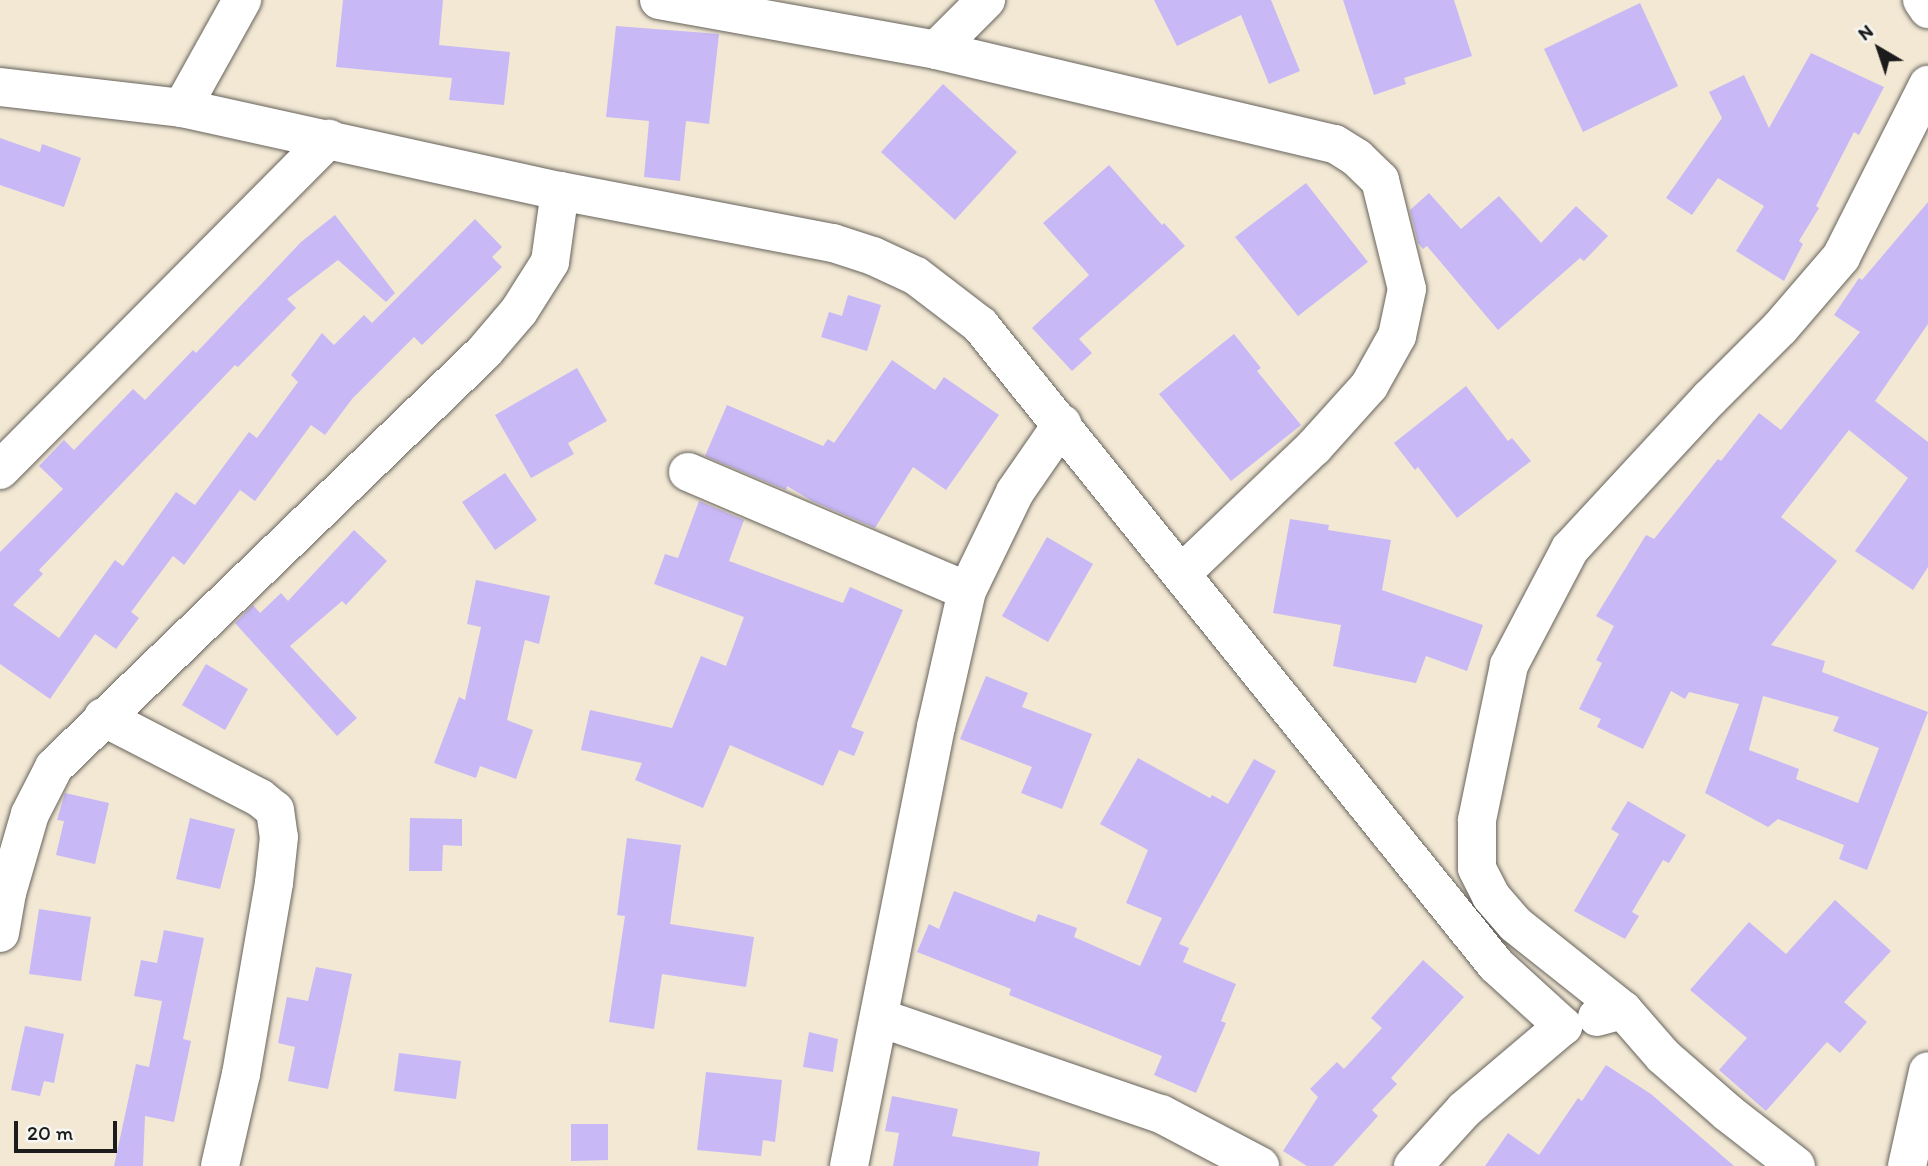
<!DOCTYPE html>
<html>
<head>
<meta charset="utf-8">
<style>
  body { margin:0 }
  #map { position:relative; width:1928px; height:1166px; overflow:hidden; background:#f2e8d4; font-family:Itim,sans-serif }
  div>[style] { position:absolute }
  .building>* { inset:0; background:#c8b9f6 }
  .roads { filter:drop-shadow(0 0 2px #67635c) drop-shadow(0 0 2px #67635c) }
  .minor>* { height:38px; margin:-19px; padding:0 19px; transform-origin:19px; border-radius:19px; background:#fff }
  span { translate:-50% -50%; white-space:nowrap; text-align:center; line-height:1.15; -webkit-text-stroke:6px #f6f6f2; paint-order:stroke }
  .north { position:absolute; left:1844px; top:14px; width:70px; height:70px; -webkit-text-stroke:5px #f6f6f2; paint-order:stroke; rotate:321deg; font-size:19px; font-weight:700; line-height:28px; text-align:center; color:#1c1c1c }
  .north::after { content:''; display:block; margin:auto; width:24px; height:32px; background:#1c1c1c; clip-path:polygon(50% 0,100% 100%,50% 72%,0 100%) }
  .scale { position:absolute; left:14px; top:1121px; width:103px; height:32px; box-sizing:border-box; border:4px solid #1c1c1c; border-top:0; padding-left:9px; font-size:21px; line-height:24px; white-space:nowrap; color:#1c1c1c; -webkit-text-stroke:5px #f6f6f2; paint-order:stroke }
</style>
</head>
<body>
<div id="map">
  <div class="building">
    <div style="clip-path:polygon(343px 0,443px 0,439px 45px,510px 52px,504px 105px,449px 100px,452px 78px,336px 67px)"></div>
    <div style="clip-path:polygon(1154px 0,1271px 0,1300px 71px,1269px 84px,1241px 15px,1177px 46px)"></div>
    <div style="clip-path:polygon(1343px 0,1454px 0,1472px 56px,1404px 78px,1406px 84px,1374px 95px)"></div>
    <div style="clip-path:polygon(1640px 3px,1678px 86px,1583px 132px,1544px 49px)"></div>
    <div style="clip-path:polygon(616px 26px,719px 34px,709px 124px,686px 121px,680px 181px,644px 177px,649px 121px,606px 117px)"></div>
    <div style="clip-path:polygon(1811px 53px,1884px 87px,1859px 135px,1854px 132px,1816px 206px,1819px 208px,1799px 241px,1803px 244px,1784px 281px,1736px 251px,1764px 206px,1718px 178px,1692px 215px,1666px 198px,1722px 118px,1709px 92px,1744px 75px,1769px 128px)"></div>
    <div style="clip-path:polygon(943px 84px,1017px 152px,955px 220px,881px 152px)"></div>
    <div style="clip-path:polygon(0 138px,40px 152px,42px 144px,81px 158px,64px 207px,0 185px)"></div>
    <div style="clip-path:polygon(1109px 165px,1162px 225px,1164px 223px,1185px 246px,1079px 339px,1092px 353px,1072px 371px,1032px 328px,1089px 275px,1043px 223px)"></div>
    <div style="clip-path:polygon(1306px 183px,1368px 262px,1298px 316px,1235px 237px)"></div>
    <div style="clip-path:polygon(1429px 193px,1461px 229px,1499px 196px,1541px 243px,1576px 206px,1608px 236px,1584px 261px,1580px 258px,1498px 330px,1427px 246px,1423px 249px,1418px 243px,1410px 210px)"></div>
    <div style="clip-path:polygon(evenodd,1928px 202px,1928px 324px,1875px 401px,1928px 442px,1928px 567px,1913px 590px,1855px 551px,1908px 478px,1849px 430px,1781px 517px,1837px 561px,1771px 645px,1825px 661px,1822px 672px,1928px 712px,1867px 870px,1839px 859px,1844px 845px,1778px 819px,1768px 827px,1705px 793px,1739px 704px,1689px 692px,1685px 699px,1671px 691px,1643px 749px,1597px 727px,1601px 719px,1579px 709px,1602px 663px,1596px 660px,1614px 626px,1596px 616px,1646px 535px,1654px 539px,1718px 459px,1721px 461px,1759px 413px,1781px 430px,1860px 332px,1834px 315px,1859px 278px,1862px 280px,1928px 202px,1763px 696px,1839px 717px,1833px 731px,1879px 748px,1858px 803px,1796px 779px,1799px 769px,1749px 750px,1763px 696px)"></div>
    <div style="clip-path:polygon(335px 215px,395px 293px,386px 302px,338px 260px,287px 299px,296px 308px,238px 367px,235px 365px,39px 570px,43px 574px,13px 605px,59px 638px,115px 560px,123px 566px,176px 492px,195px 505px,249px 432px,257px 438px,298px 382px,291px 375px,322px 333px,334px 345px,364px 315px,372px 323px,475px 219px,502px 247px,492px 257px,502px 267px,422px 345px,414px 337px,352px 399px,325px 435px,311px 425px,255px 501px,240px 490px,184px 565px,173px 556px,131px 612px,139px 618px,116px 649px,95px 634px,50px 699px,0 664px,0 552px,63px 489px,39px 466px,64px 440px,74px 450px,133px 389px,145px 400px,193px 350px,196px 353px,301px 242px)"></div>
    <div style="clip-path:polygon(848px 295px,881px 305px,867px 351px,821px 337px,829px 312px,842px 316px)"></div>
    <div style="clip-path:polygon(1234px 334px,1261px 368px,1257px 371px,1301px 425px,1231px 481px,1159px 394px)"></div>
    <div style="clip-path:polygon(892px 360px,935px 390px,944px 377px,999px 415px,946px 490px,913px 467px,875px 528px,812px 501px,787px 486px,786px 490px,705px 456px,727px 405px,823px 446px,828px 439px,834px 443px)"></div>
    <div style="clip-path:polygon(577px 368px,607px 421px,568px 443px,574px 454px,531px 478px,495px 415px)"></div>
    <div style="clip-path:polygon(1466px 386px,1508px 441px,1512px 438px,1531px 461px,1457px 518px,1418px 467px,1415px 470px,1394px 443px)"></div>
    <div style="clip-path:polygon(505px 473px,537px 520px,495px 550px,462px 502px)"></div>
    <div style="clip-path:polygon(699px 501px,744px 520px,729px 561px,843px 603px,850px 587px,903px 610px,851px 727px,864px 732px,854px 756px,839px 750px,823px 786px,730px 745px,703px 808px,635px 780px,642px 763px,581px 750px,590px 710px,672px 728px,701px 656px,726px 666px,744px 617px,654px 584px,665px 554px,678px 558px)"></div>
    <div style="clip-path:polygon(1290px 519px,1329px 525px,1328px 530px,1391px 540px,1382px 590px,1483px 625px,1467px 671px,1426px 656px,1416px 683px,1333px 666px,1341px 625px,1273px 613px)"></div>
    <div style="clip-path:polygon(354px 530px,387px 561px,346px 605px,342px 601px,290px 646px,357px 718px,337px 736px,235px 623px,253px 605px,260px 613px,281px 593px,288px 601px)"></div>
    <div style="clip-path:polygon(1047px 537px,1093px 564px,1048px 642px,1002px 616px)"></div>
    <div style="clip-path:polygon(476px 580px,550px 596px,539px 644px,525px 640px,507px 720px,533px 730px,516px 779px,480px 766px,476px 778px,434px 763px,459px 697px,465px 700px,481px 627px,467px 624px)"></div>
    <div style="clip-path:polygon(206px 664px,248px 689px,225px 730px,182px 705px)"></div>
    <div style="clip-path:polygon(986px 676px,1028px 693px,1022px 707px,1092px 734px,1062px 809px,1021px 793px,1032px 767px,960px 739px)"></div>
    <div style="clip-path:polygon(1138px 758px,1210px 798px,1212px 795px,1228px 804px,1254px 759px,1276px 771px,1179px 944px,1189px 948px,1183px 962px,1236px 984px,1221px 1021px,1226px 1023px,1196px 1093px,1154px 1075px,1162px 1056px,1009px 995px,1011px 989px,917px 952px,929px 924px,939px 929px,954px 891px,1035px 922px,1038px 914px,1077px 928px,1074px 937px,1140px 966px,1162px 918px,1126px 903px,1148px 850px,1100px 824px)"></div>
    <div style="clip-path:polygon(65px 793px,109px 803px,95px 864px,56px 855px,64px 821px,57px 820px)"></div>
    <div style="clip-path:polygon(1628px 801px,1686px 835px,1669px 863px,1663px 860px,1632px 912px,1639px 916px,1625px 939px,1574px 911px,1619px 834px,1611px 829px)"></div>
    <div style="clip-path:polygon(190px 818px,235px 829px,220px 889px,176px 879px)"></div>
    <div style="clip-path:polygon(410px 818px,462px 819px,462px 846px,443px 845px,442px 871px,409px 871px)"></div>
    <div style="clip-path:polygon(627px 838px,681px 845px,670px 924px,754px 937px,746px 987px,662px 974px,654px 1029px,609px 1022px,625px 916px,617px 915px)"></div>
    <div style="clip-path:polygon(1835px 900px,1891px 951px,1844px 1002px,1867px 1022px,1840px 1053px,1827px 1042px,1766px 1111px,1719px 1070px,1747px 1038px,1690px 990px,1749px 922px,1786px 954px)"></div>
    <div style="clip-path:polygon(39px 909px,91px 917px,81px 981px,29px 974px)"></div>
    <div style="clip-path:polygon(164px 930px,204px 938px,183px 1039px,191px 1041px,174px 1122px,145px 1116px,143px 1166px,114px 1166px,136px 1064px,149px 1067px,162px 1001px,134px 996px,141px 960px,157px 963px)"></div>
    <div style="clip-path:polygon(1423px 960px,1464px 997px,1391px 1078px,1397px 1084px,1372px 1110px,1378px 1116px,1333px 1166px,1307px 1166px,1283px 1151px,1318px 1097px,1310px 1089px,1337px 1062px,1344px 1069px,1382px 1028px,1371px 1018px)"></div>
    <div style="clip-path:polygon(316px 967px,352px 974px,328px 1089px,288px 1081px,295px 1047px,278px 1043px,287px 997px,308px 1001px)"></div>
    <div style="clip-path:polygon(25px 1026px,64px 1034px,54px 1083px,44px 1081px,40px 1096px,11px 1090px)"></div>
    <div style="clip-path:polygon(809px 1032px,838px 1039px,833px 1072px,803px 1067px)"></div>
    <div style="clip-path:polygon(399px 1053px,461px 1061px,456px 1099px,394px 1091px)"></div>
    <div style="clip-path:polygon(1606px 1065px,1651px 1094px,1734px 1166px,1485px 1166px,1508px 1133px,1539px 1155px,1578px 1098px,1582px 1101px)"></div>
    <div style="clip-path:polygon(706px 1072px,782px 1080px,775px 1142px,763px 1140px,761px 1156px,697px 1150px)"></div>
    <div style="clip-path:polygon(892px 1096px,958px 1109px,952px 1136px,1040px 1152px,1038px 1166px,893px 1166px,899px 1133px,885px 1131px)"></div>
    <div style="clip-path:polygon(571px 1124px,608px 1124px,608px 1160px,571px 1161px)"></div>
  </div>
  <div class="roads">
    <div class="minor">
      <div style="left:659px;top:0;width:281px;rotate:10.2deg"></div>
      <div style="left:936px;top:50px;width:71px;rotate:-45deg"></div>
      <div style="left:1922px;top:0;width:11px;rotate:56deg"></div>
      <div style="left:936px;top:50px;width:410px;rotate:13.3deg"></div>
      <div style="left:1335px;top:144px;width:26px;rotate:32deg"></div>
      <div style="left:1357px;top:158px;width:32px;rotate:44deg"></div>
      <div style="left:1380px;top:180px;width:112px;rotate:76.1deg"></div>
      <div style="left:1407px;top:289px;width:48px;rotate:102deg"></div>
      <div style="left:1397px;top:336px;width:57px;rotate:119.2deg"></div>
      <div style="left:1369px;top:386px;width:82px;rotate:132deg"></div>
      <div style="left:1314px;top:447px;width:182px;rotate:136.3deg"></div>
      <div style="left:0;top:87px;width:183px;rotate:6.6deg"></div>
      <div style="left:182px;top:108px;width:387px;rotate:12.4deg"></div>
      <div style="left:560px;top:191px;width:278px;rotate:10.8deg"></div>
      <div style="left:833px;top:243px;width:42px;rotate:18deg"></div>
      <div style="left:873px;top:256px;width:47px;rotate:24.9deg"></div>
      <div style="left:916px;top:276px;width:81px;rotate:37.4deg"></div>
      <div style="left:980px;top:325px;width:822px;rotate:51.12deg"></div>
      <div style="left:1496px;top:965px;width:91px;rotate:42.3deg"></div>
      <div style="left:1563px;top:1026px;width:130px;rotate:139.7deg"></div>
      <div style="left:1464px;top:1110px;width:76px;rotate:132.3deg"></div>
      <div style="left:182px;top:108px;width:124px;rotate:-60.9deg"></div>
      <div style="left:0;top:470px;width:467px;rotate:-45.2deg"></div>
      <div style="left:688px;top:472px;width:303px;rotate:23.1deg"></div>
      <div style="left:103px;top:717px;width:177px;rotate:27.3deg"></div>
      <div style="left:260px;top:798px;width:19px;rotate:39deg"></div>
      <div style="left:275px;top:810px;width:27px;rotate:82deg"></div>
      <div style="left:279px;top:837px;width:46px;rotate:96.2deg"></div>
      <div style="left:274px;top:883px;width:194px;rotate:99.8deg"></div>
      <div style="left:241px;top:1074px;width:94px;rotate:102.9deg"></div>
      <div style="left:0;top:933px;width:41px;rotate:-80.1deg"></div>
      <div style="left:7px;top:893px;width:82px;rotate:-73.8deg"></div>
      <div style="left:30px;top:814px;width:53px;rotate:-62.9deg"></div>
      <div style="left:54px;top:767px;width:598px;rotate:-43.98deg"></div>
      <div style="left:484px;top:352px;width:54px;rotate:-49.5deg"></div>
      <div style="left:519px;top:311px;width:58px;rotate:-57.7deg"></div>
      <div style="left:550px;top:262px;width:72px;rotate:-82deg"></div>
      <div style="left:1623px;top:1010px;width:138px;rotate:-141.5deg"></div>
      <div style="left:1515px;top:924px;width:37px;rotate:-131deg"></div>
      <div style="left:1491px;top:896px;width:31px;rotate:-117deg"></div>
      <div style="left:1477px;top:868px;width:48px;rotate:-90deg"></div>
      <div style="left:1477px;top:820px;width:158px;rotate:-78.3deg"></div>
      <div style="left:1509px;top:665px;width:131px;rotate:-62.3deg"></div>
      <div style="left:1570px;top:549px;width:205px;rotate:-47.2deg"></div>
      <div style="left:1709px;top:399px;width:100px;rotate:-45deg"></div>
      <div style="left:1780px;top:328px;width:94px;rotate:-49.3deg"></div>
      <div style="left:1841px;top:257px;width:193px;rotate:-63.2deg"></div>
      <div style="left:1597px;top:1017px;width:27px;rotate:-15deg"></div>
      <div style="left:1623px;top:1010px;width:61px;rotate:49deg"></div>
      <div style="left:1663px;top:1056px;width:86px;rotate:41.2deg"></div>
      <div style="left:1728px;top:1113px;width:86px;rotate:37.9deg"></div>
      <div style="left:880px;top:1018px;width:297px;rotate:18.9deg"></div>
      <div style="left:1161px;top:1114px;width:112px;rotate:27.7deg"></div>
      <div style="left:849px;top:1166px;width:448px;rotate:-78.8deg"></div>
      <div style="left:936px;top:727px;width:139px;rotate:-77.2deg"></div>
      <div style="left:967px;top:591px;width:110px;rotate:-64.1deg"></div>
      <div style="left:1015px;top:492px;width:83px;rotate:-55.3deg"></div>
      <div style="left:1907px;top:1166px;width:97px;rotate:-77.5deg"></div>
    </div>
  </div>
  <div class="north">N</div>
  <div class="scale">20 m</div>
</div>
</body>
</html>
